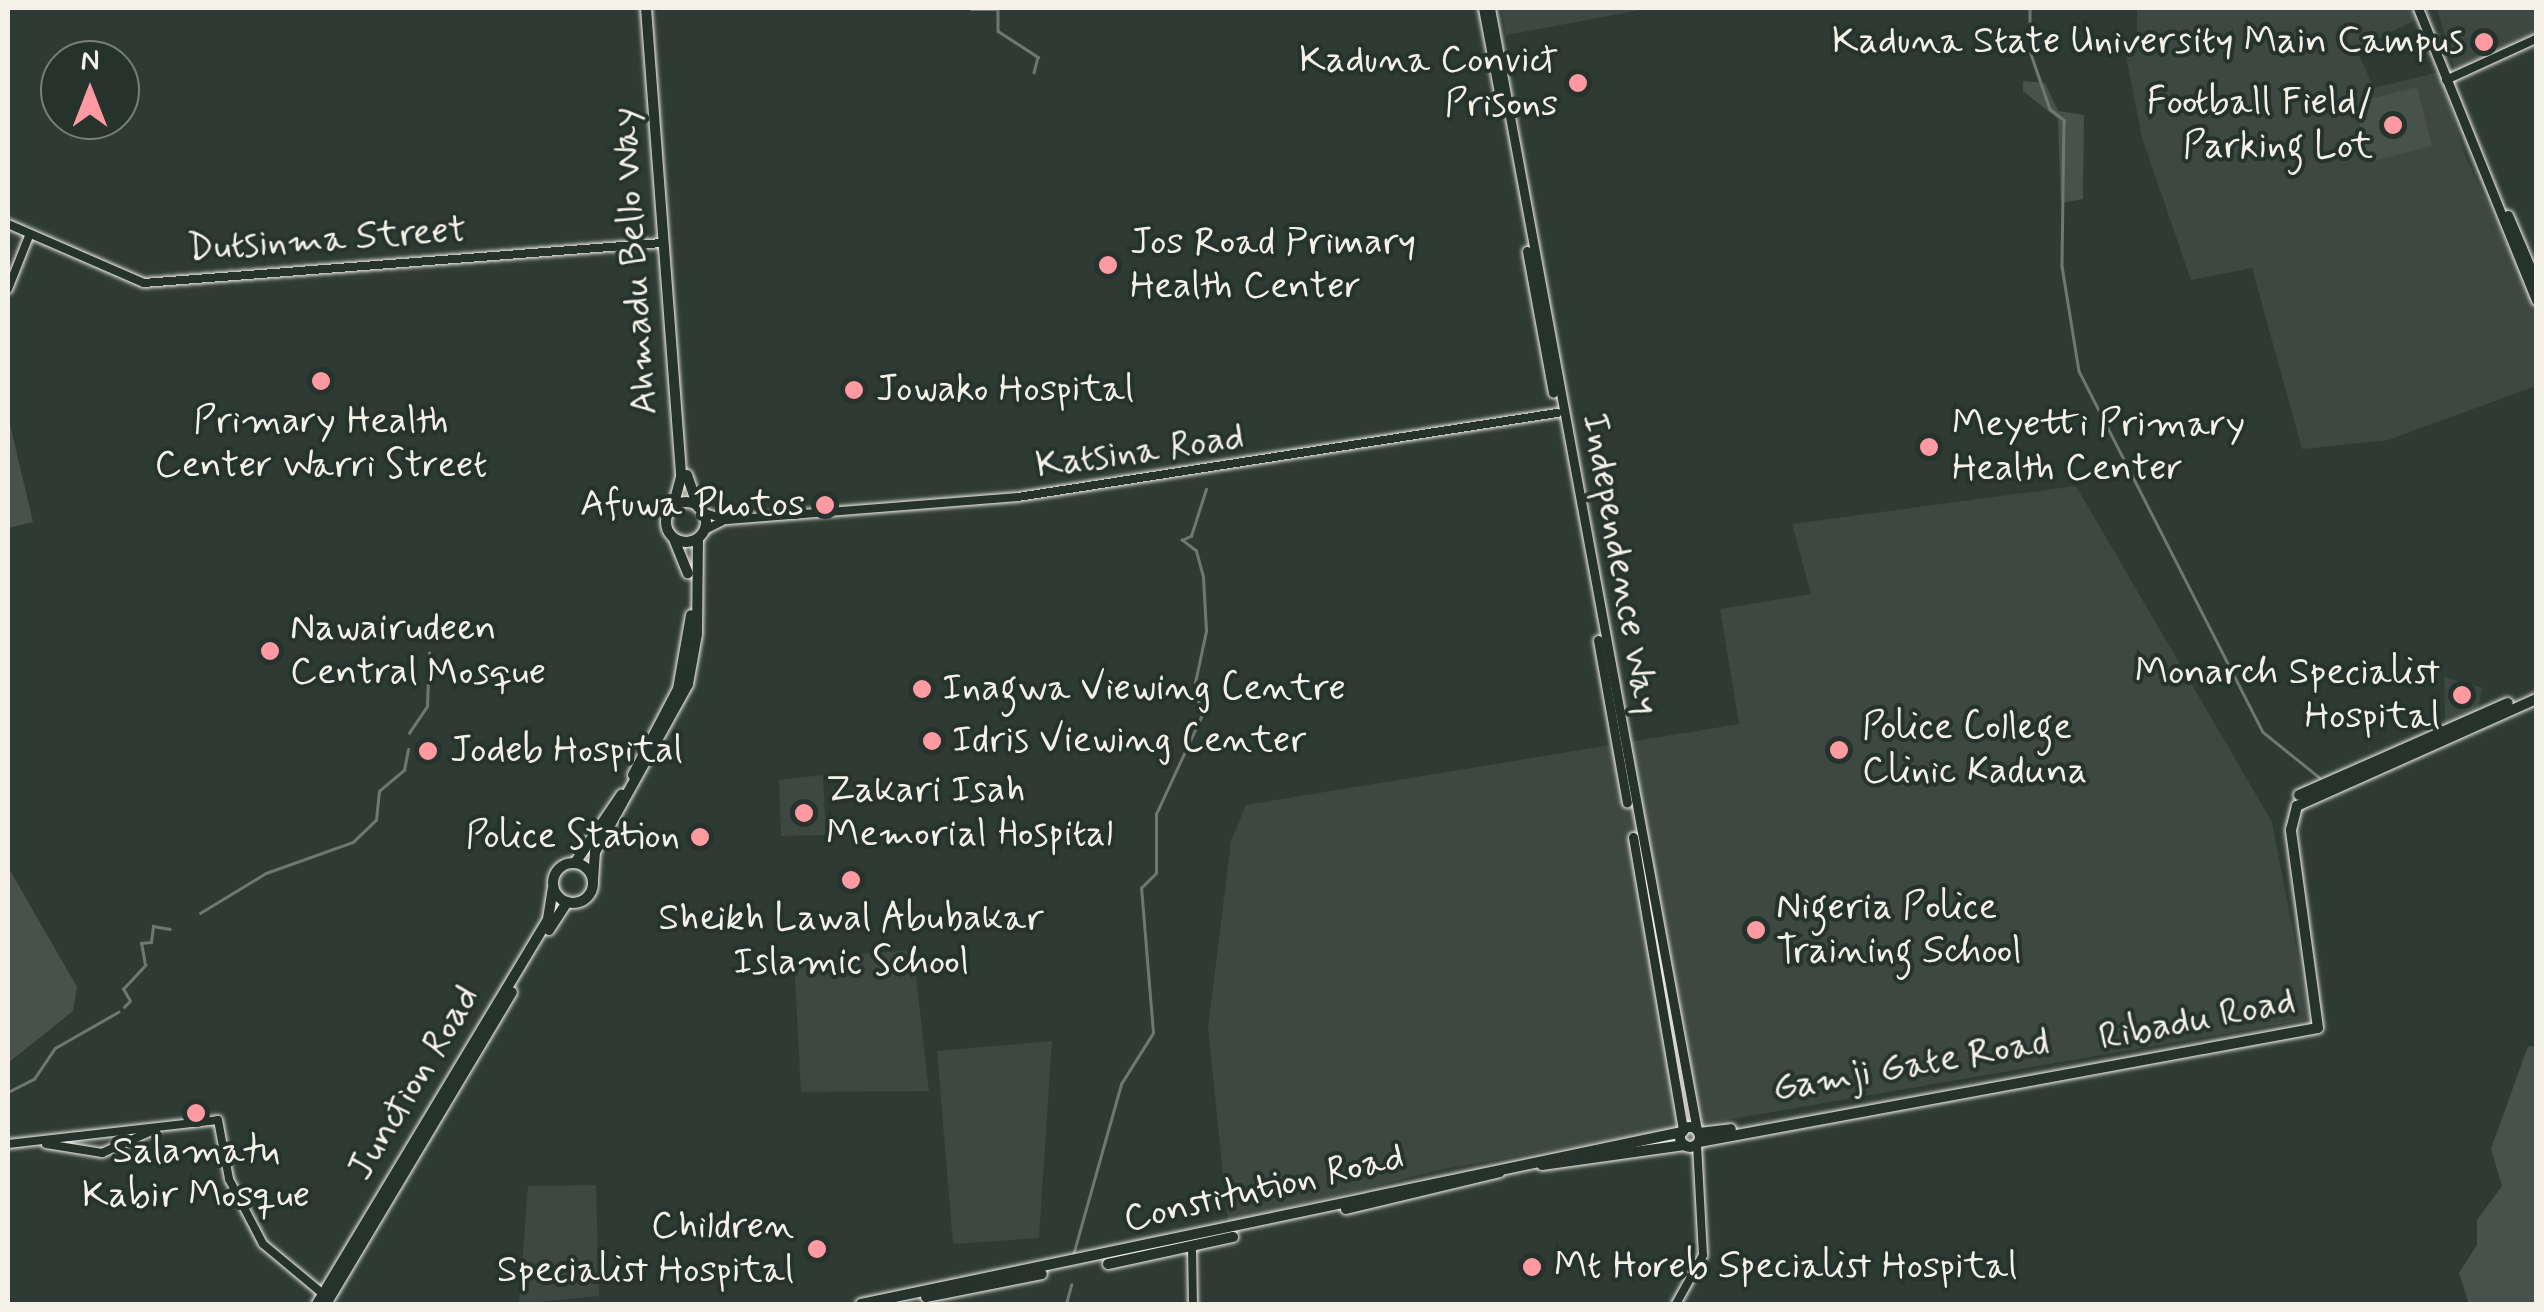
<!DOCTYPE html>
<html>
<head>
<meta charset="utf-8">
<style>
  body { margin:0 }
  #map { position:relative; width:2544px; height:1312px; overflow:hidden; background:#2e3b34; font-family:Mynerve,sans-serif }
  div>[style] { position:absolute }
  .built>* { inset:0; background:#3c4841 }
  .green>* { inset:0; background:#48524c }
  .stream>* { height:2.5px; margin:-1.25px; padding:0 1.25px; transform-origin:1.25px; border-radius:1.25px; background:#6f7770 }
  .roads { filter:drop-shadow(0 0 2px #f4f1e8) drop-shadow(0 0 2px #f4f1e8) }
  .tertiary>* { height:8px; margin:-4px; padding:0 4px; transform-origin:4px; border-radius:4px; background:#26332d }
  .secondary>* { height:9px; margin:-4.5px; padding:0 4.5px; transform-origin:4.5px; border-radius:4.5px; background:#26332d }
  .primary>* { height:10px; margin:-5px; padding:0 5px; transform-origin:5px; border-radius:5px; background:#26332d }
  .primary>.ring { margin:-5px; padding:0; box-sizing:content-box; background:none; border:10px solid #26332d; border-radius:50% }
  .dots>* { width:28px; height:28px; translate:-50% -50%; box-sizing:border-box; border:5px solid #26332d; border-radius:50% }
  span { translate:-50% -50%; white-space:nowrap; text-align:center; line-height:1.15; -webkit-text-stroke:8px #26332d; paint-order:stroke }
  .poi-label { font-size:38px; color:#f4f1e8 }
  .right { translate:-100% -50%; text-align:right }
  .left { translate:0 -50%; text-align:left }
  .street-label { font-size:38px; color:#f4f1e8 }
  .frame { position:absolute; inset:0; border:10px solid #f4f1e8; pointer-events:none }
  .north { position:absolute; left:40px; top:40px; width:100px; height:100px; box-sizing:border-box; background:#26332d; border:2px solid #787f78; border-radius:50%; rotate:0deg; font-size:28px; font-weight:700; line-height:40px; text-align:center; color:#f4f1e8 }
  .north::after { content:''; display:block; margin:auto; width:35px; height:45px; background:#ff9aa2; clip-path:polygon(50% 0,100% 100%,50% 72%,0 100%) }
</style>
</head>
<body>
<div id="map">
  <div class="built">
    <div style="clip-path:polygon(1501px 8px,1651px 8px,1506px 35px)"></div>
    <div style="clip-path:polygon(2137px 8px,2416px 8px,2420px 18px,2356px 49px,2374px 88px,2440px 72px,2465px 156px,2536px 306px,2536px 386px,2388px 440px,2302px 449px,2252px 268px,2191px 280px,2142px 138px,2123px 40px,2137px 37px)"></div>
    <div style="clip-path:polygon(2437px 8px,2536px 8px,2536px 37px,2455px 71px)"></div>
    <div style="clip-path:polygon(2076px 486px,2272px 822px,2310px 1019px,1443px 1169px,1228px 1223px,1208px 1028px,1231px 841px,1246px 805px,1739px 724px,1720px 609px,1811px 594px,1792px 524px)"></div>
    <div style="clip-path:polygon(2444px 677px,2482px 688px,2478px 710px,2445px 726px)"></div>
    <div style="clip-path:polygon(823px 775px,826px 835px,781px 836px,779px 780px)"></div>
    <div style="clip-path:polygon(913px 950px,929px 1091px,801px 1092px,794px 959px)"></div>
    <div style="clip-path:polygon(1052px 1041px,1039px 1238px,953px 1244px,937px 1051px)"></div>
    <div style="clip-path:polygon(596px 1185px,599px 1296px,519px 1304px,528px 1186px)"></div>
  </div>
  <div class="green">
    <div style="clip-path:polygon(2023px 81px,2045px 83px,2058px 111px,2084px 115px,2083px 199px,2061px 203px,2058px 119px,2023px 91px)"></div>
    <div style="clip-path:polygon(2417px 87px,2432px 146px,2369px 162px,2354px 103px)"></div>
    <div style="clip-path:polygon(8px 416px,33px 522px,8px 528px)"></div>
    <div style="clip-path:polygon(8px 867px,77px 987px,73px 1011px,8px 1063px)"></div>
    <div style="clip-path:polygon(2528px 1046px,2536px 1047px,2536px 1304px,2469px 1304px,2459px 1273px,2477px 1245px,2477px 1220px,2502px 1186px,2491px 1149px)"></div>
  </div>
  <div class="stream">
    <div style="left:2030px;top:8px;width:43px;rotate:90deg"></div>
    <div style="left:2030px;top:51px;width:61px;rotate:71deg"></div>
    <div style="left:2050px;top:109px;width:18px;rotate:38deg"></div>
    <div style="left:2064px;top:120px;width:146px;rotate:90.8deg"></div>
    <div style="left:2062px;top:266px;width:106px;rotate:80.8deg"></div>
    <div style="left:2079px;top:371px;width:405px;rotate:63deg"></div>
    <div style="left:2263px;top:732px;width:72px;rotate:38.8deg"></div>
    <div style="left:971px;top:10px;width:27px"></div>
    <div style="left:998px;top:10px;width:21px;rotate:90deg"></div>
    <div style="left:998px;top:31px;width:48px;rotate:33deg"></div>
    <div style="left:1038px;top:57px;width:16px;rotate:104deg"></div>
    <div style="left:409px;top:733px;width:32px;rotate:-56deg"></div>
    <div style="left:427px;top:706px;width:53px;rotate:-87.8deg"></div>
    <div style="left:200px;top:913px;width:77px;rotate:-31.2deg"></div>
    <div style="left:266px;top:873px;width:92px;rotate:-19.6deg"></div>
    <div style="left:353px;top:842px;width:32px;rotate:-44deg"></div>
    <div style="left:376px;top:820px;width:29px;rotate:-84deg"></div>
    <div style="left:379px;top:791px;width:33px;rotate:-40deg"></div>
    <div style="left:404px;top:770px;width:21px;rotate:-79deg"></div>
    <div style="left:124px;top:1007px;width:8px;rotate:-45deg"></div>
    <div style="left:130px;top:1001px;width:14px;rotate:-120deg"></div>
    <div style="left:123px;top:989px;width:33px;rotate:-47deg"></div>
    <div style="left:145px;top:965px;width:22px;rotate:-100deg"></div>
    <div style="left:141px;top:943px;width:10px;rotate:-6deg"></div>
    <div style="left:151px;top:942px;width:16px;rotate:-83deg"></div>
    <div style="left:153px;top:926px;width:17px;rotate:10deg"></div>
    <div style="left:8px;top:1092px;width:29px;rotate:-27deg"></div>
    <div style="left:34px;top:1079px;width:37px;rotate:-56deg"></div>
    <div style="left:55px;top:1048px;width:73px;rotate:-29.7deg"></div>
    <div style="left:1073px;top:1255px;width:178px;rotate:-74.3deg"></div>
    <div style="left:1121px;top:1084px;width:60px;rotate:-57.9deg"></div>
    <div style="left:1153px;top:1033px;width:145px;rotate:-94.7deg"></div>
    <div style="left:1141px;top:888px;width:21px;rotate:-45deg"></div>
    <div style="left:1156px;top:873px;width:59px;rotate:-90deg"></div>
    <div style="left:1156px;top:814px;width:107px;rotate:-65.1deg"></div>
    <div style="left:1201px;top:717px;width:35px;rotate:-100deg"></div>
    <div style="left:1195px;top:683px;width:53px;rotate:-78.1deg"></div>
    <div style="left:1206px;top:631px;width:54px;rotate:-93.2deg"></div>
    <div style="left:1203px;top:577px;width:27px;rotate:-105deg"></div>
    <div style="left:1196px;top:551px;width:18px;rotate:-142deg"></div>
    <div style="left:1182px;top:540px;width:10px;rotate:-24deg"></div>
    <div style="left:1191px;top:536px;width:49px;rotate:-72.3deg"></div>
    <div style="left:1066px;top:1304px;width:20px;rotate:-75deg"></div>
  </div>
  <div class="roads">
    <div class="tertiary">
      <div style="left:2446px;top:80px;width:99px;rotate:-24.5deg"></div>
      <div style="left:8px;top:224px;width:148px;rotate:23.5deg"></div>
      <div style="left:144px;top:283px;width:520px;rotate:-4.42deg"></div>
      <div style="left:8px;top:289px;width:57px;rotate:-68.4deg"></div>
      <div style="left:705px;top:513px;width:23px;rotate:18deg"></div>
      <div style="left:727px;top:520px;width:292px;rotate:-4.5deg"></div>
      <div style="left:1018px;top:497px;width:546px;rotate:-8.86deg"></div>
      <div style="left:705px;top:530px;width:20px;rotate:-27deg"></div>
      <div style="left:8px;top:1144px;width:211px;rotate:-6.5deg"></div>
      <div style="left:218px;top:1120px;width:60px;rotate:79.4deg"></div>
      <div style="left:229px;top:1179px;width:73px;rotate:62.4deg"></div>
      <div style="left:263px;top:1244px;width:78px;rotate:39.8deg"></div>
      <div style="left:46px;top:1144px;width:57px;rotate:9.1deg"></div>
      <div style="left:102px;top:1153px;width:59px;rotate:-24deg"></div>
      <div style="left:1192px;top:1247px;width:57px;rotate:89deg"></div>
      <div style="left:1676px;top:1304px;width:56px;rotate:-61.1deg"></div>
      <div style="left:1703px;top:1255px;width:111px;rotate:-93.1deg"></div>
    </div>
    <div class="secondary">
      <div style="left:1483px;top:8px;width:92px;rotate:79.3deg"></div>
      <div style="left:1490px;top:8px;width:1141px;rotate:79.55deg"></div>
      <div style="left:2418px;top:8px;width:315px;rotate:68deg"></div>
      <div style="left:2508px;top:215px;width:72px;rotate:67deg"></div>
      <div style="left:1527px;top:251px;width:144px;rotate:79.6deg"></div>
      <div style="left:1598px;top:640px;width:165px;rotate:79.9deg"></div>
      <div style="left:1633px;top:837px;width:298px;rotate:80.3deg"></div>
    </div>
    <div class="primary">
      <div style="left:646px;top:8px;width:470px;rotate:85.7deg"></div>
      <div style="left:681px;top:477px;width:30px;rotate:105deg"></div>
      <div style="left:687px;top:475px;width:34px;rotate:71deg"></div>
      <div class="ring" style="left:666px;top:502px;width:30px;height:30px"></div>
      <div style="left:674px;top:539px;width:37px;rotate:68deg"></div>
      <div style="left:633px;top:775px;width:97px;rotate:-62.4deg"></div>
      <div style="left:678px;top:689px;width:75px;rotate:-80deg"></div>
      <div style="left:2299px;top:795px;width:228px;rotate:-23.8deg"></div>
      <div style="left:575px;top:863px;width:83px;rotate:-55.7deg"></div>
      <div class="ring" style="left:553px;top:863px;width:30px;height:30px"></div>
      <div style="left:593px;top:880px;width:28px;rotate:-86deg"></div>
      <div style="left:595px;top:852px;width:192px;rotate:-61deg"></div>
      <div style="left:688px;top:684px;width:51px;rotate:-79.8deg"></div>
      <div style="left:697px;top:634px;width:95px;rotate:-89.4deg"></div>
      <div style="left:549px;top:930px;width:33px;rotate:-57deg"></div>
      <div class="ring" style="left:1680px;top:1127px;width:10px;height:10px"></div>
      <div style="left:1699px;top:1133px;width:32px;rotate:-7deg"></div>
      <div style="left:1699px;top:1142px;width:629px;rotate:-10.44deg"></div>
      <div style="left:2318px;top:1028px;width:200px;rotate:-97.8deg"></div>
      <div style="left:2291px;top:830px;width:25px;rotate:-76deg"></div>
      <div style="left:2297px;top:806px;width:262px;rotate:-24.1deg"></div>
      <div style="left:1542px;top:1165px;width:144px;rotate:-8deg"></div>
      <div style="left:1346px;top:1209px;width:158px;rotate:-13.5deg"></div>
      <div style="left:1108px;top:1264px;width:128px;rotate:-12.2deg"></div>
      <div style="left:926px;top:1297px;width:118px;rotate:-11.2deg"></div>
      <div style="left:317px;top:1304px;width:449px;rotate:-59deg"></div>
      <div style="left:548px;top:919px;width:30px;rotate:-81deg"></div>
      <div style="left:326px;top:1304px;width:363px;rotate:-59.2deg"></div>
      <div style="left:861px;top:1304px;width:839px;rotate:-11.83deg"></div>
    </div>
  </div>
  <div class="dots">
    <div style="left:2484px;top:42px;background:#ff9aa2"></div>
    <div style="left:1578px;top:83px;background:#ff9aa2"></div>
    <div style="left:2393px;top:125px;background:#ff9aa2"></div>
    <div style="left:1108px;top:265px;background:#ff9aa2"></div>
    <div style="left:321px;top:381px;background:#ff9aa2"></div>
    <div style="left:854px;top:390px;background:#ff9aa2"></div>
    <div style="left:1929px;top:447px;background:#ff9aa2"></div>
    <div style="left:825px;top:505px;background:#ff9aa2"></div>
    <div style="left:270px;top:651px;background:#ff9aa2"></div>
    <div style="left:922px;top:689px;background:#ff9aa2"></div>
    <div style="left:2462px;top:695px;background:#ff9aa2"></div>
    <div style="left:932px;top:741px;background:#ff9aa2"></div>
    <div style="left:1839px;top:750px;background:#ff9aa2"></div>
    <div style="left:428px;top:751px;background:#ff9aa2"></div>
    <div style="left:804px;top:813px;background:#ff9aa2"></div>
    <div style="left:700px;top:837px;background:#ff9aa2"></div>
    <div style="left:851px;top:880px;background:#ff9aa2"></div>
    <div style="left:1756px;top:930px;background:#ff9aa2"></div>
    <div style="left:196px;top:1113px;background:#ff9aa2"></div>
    <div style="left:817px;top:1249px;background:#ff9aa2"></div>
    <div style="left:1532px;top:1267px;background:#ff9aa2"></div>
  </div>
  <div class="poi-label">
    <span class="right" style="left:2464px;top:42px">Kaduna State University Main Campus</span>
    <span class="right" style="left:1558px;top:83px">Kaduna Convict<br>Prisons</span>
    <span class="right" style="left:2373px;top:125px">Football Field/<br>Parking Lot</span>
    <span class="left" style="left:1130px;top:265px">Jos Road Primary<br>Health Center</span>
    <span class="left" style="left:876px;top:390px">Jowako Hospital</span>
    <span style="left:321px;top:444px">Primary Health<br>Center Warri Street</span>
    <span class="left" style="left:1952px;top:447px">Meyetti Primary<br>Health Center</span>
    <span class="right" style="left:805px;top:505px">Afuwa Photos</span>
    <span class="left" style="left:290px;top:651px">Nawairudeen<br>Central Mosque</span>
    <span class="right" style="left:2440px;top:695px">Monarch Specialist<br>Hospital</span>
    <span class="left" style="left:942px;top:689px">Inagwa Viewing Centre</span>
    <span class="left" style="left:1862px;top:750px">Police College<br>Clinic Kaduna</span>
    <span class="left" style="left:952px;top:741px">Idris Viewing Center</span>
    <span class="left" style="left:450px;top:751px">Jodeb Hospital</span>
    <span class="left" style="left:826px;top:813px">Zakari Isah<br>Memorial Hospital</span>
    <span class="right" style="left:680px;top:837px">Police Station</span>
    <span class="left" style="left:1776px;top:930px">Nigeria Police<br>Training School</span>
    <span style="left:851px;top:941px">Sheikh Lawal Abubakar<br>Islamic School</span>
    <span style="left:196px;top:1174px">Salamatu<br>Kabir Mosque</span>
    <span class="right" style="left:794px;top:1249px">Children<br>Specialist Hospital</span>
    <span class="left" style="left:1554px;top:1267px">Mt Horeb Specialist Hospital</span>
  </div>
  <div class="street-label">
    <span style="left:327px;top:240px;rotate:-4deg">Dutsinma Street</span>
    <span style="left:635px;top:261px;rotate:-94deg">Ahmadu Bello Way</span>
    <span style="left:1140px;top:452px;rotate:-8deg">Katsina Road</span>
    <span style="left:1620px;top:564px;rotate:80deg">Independence Way</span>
    <span style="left:2197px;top:1020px;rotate:-11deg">Ribadu Road</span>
    <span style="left:1911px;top:1066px;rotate:-10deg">Gamji Gate Road</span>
    <span style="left:414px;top:1083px;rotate:-59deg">Junction Road</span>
    <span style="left:1264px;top:1189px;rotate:-13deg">Constitution Road</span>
  </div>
  <div class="frame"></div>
  <div class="north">N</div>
</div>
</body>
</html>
